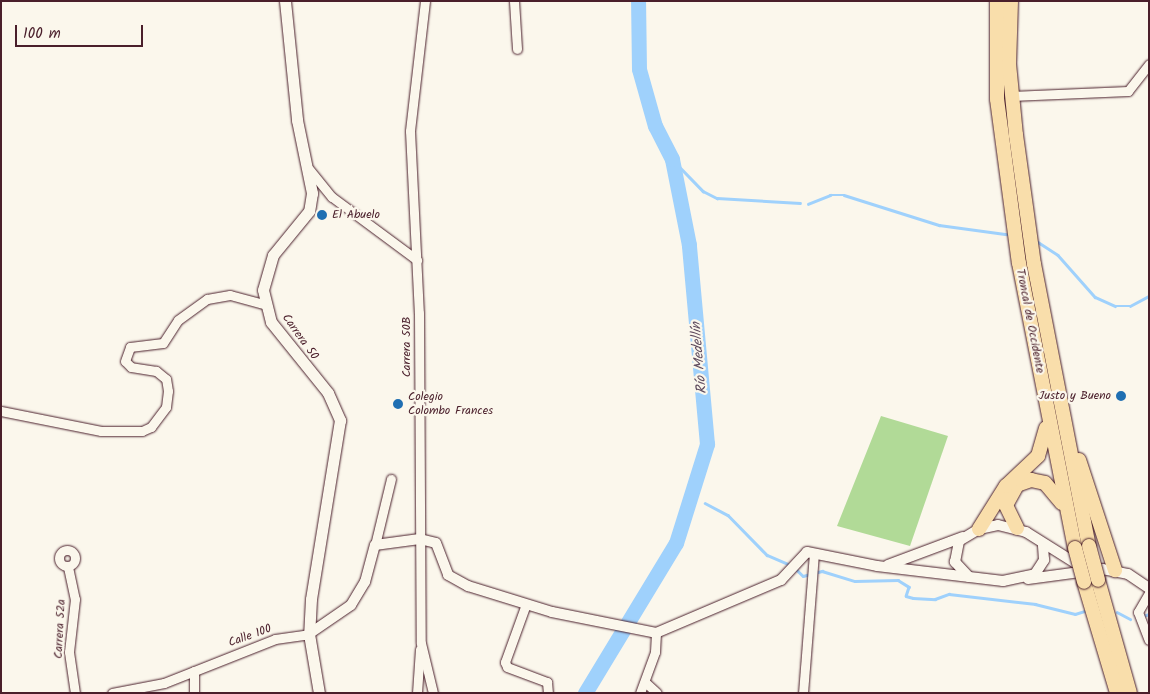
<!DOCTYPE html>
<html>
<head>
<meta charset="utf-8">
<style>
  body { margin:0 }
  #map { position:relative; width:1150px; height:694px; overflow:hidden; background:#fbf7ec; font-family:Kalam,sans-serif }
  div>[style] { position:absolute }
  .green>* { inset:0; background:#b1da97 }
  .stream>* { height:2.5px; margin:-1.25px; padding:0 1.25px; transform-origin:1.25px; border-radius:1.25px; background:#9fd1fc }
  .river>* { height:15px; margin:-7.5px; padding:0 7.5px; transform-origin:7.5px; border-radius:7.5px; background:#9fd1fc }
  .roads { filter:drop-shadow(0 0 1px #4a1f2b) drop-shadow(0 0 1px #4a1f2b) }
  .minor>* { height:9px; margin:-4.5px; padding:0 4.5px; transform-origin:4.5px; border-radius:4.5px; background:#fbf7ec }
  .minor>.ring { margin:-4.5px; padding:0; box-sizing:content-box; background:none; border:9px solid #fbf7ec; border-radius:50% }
  .tertiary>* { height:10px; margin:-5px; padding:0 5px; transform-origin:5px; border-radius:5px; background:#fbf7ec }
  .secondary>* { height:11px; margin:-5.5px; padding:0 5.5px; transform-origin:5.5px; border-radius:5.5px; background:#fbf7ec }
  .trunk>* { height:14px; margin:-7px; padding:0 7px; transform-origin:7px; border-radius:7px; background:#f9deab }
  .bridges { filter:drop-shadow(0 0 1px #4a1f2b) drop-shadow(0 0 1px #4a1f2b) }
  .trunk-bridge>* { height:14px; margin:-7px; padding:0 7px; transform-origin:7px; border-radius:7px; background:#f9deab }
  .dots>* { width:14px; height:14px; translate:-50% -50%; box-sizing:border-box; border:2px solid #fbf7ec; border-radius:50% }
  span { translate:-50% -50%; white-space:nowrap; text-align:center; line-height:1.15; -webkit-text-stroke:4.5px #fbf7ec; paint-order:stroke }
  .poi-label { font-size:12px; color:#4a1f2b }
  .left { translate:0 -50%; text-align:left }
  .right { translate:-100% -50%; text-align:right }
  .street-label { font-size:12px; color:#4a1f2b }
  .water-label { font-size:14px; color:#5f4c5f; font-style:italic }
  .frame { position:absolute; inset:0; border:2px solid #4a1f2b; pointer-events:none }
  .scale { position:absolute; left:15px; top:25px; width:128px; height:22px; box-sizing:border-box; border:2px solid #4a1f2b; border-top:0; padding-left:6px; font-size:15px; line-height:18px; white-space:nowrap; color:#4a1f2b; -webkit-text-stroke:4px #fbf7ec; paint-order:stroke }
</style>
</head>
<body>
<div id="map">
  <div class="green">
    <div style="clip-path:polygon(881px 416px,948px 436px,910px 546px,837px 526px)"></div>
  </div>
  <div class="stream">
    <div style="left:672px;top:159px;width:45px;rotate:45.9deg"></div>
    <div style="left:703px;top:191px;width:16px;rotate:27deg"></div>
    <div style="left:717px;top:198px;width:83px;rotate:3.4deg"></div>
    <div style="left:808px;top:204px;width:24px;rotate:-22deg"></div>
    <div style="left:830px;top:195px;width:14px"></div>
    <div style="left:844px;top:195px;width:100px;rotate:17.5deg"></div>
    <div style="left:939px;top:225px;width:68px;rotate:7.7deg"></div>
    <div style="left:1035px;top:240px;width:27px;rotate:33deg"></div>
    <div style="left:1058px;top:255px;width:56px;rotate:48.6deg"></div>
    <div style="left:1095px;top:297px;width:22px;rotate:24deg"></div>
    <div style="left:1115px;top:306px;width:15px"></div>
    <div style="left:1130px;top:306px;width:21px;rotate:-28deg"></div>
    <div style="left:705px;top:503px;width:26px;rotate:28deg"></div>
    <div style="left:728px;top:515px;width:56px;rotate:45.7deg"></div>
    <div style="left:767px;top:555px;width:26px;rotate:23deg"></div>
    <div style="left:795px;top:568px;width:11px;rotate:45deg"></div>
    <div style="left:803px;top:576px;width:20px;rotate:-15deg"></div>
    <div style="left:822px;top:571px;width:34px;rotate:17deg"></div>
    <div style="left:855px;top:581px;width:43px;rotate:-1.3deg"></div>
    <div style="left:898px;top:580px;width:13px;rotate:32deg"></div>
    <div style="left:909px;top:587px;width:9px;rotate:108deg"></div>
    <div style="left:906px;top:596px;width:7px;rotate:16deg"></div>
    <div style="left:913px;top:598px;width:22px;rotate:3deg"></div>
    <div style="left:935px;top:599px;width:15px;rotate:-20deg"></div>
    <div style="left:949px;top:594px;width:87px;rotate:6.6deg"></div>
    <div style="left:1035px;top:604px;width:41px;rotate:14deg"></div>
    <div style="left:1075px;top:614px;width:10px;rotate:-17deg"></div>
    <div style="left:1117px;top:612px;width:15px;rotate:28deg"></div>
    <div style="left:1143px;top:616px;width:6px;rotate:-18deg"></div>
  </div>
  <div class="river">
    <div style="left:585px;top:693px;width:175px;rotate:-58.8deg"></div>
    <div style="left:676px;top:543px;width:104px;rotate:-72.6deg"></div>
    <div style="left:707px;top:444px;width:200px;rotate:-95.2deg"></div>
    <div style="left:689px;top:245px;width:88px;rotate:-101.2deg"></div>
    <div style="left:672px;top:159px;width:37px;rotate:-117deg"></div>
    <div style="left:655px;top:126px;width:59px;rotate:-105.7deg"></div>
    <div style="left:639px;top:69px;width:68px;rotate:-90.8deg"></div>
  </div>
  <div class="roads">
    <div class="minor">
      <div style="left:425px;top:1px;width:131px;rotate:96.6deg"></div>
      <div style="left:410px;top:131px;width:182px;rotate:87.2deg"></div>
      <div style="left:419px;top:313px;width:330px;rotate:89.7deg"></div>
      <div style="left:421px;top:643px;width:51px;rotate:76.5deg"></div>
      <div style="left:514px;top:1px;width:48px;rotate:86.4deg"></div>
      <div style="left:1011px;top:96px;width:117px;rotate:-2.4deg"></div>
      <div style="left:1128px;top:91px;width:34px;rotate:-52deg"></div>
      <div style="left:309px;top:169px;width:36px;rotate:51deg"></div>
      <div style="left:332px;top:197px;width:106px;rotate:36.5deg"></div>
      <div style="left:1px;top:411px;width:102px;rotate:11.3deg"></div>
      <div style="left:101px;top:431px;width:41px"></div>
      <div style="left:142px;top:431px;width:10px;rotate:-24deg"></div>
      <div style="left:151px;top:427px;width:25px;rotate:-53deg"></div>
      <div style="left:166px;top:407px;width:16px;rotate:-83deg"></div>
      <div style="left:168px;top:391px;width:12px;rotate:-99deg"></div>
      <div style="left:166px;top:379px;width:13px;rotate:-141deg"></div>
      <div style="left:156px;top:371px;width:25px;rotate:-171deg"></div>
      <div style="left:131px;top:367px;width:8px;rotate:-135deg"></div>
      <div style="left:125px;top:361px;width:15px;rotate:-70deg"></div>
      <div style="left:130px;top:347px;width:33px;rotate:-7deg"></div>
      <div style="left:163px;top:343px;width:27px;rotate:-57deg"></div>
      <div style="left:178px;top:320px;width:36px;rotate:-36deg"></div>
      <div style="left:207px;top:299px;width:23px;rotate:-10deg"></div>
      <div style="left:230px;top:295px;width:35px;rotate:15deg"></div>
      <div style="left:375px;top:545px;width:68px;rotate:-76.4deg"></div>
      <div class="ring" style="left:59px;top:550px;width:7px;height:7px"></div>
      <div style="left:68px;top:567px;width:33px;rotate:78deg"></div>
      <div style="left:75px;top:599px;width:53px;rotate:96.5deg"></div>
      <div style="left:69px;top:652px;width:41px;rotate:81.7deg"></div>
      <div style="left:1149px;top:593px;width:22px;rotate:120deg"></div>
      <div style="left:1138px;top:612px;width:30px;rotate:69deg"></div>
      <div style="left:526px;top:604px;width:62px;rotate:109.9deg"></div>
      <div style="left:505px;top:662px;width:5px;rotate:68deg"></div>
      <div style="left:507px;top:667px;width:43px;rotate:20.6deg"></div>
      <div style="left:547px;top:682px;width:11px;rotate:85deg"></div>
      <div style="left:645px;top:682px;width:16px;rotate:43deg"></div>
      <div style="left:112px;top:693px;width:53px;rotate:-10.9deg"></div>
      <div style="left:164px;top:683px;width:119px;rotate:-21.6deg"></div>
      <div style="left:275px;top:639px;width:34px;rotate:-8deg"></div>
      <div style="left:194px;top:693px;width:22px;rotate:-90deg"></div>
      <div style="left:417px;top:693px;width:44px;rotate:-86.1deg"></div>
      <div style="left:640px;top:693px;width:44px;rotate:-69.9deg"></div>
      <div style="left:655px;top:652px;width:19px;rotate:-87deg"></div>
      <div style="left:803px;top:693px;width:139px;rotate:-85.5deg"></div>
    </div>
    <div class="tertiary">
      <div style="left:888px;top:565px;width:80px;rotate:-20.5deg"></div>
      <div style="left:969px;top:577px;width:21px;rotate:-133deg"></div>
      <div style="left:955px;top:562px;width:21px;rotate:-79deg"></div>
      <div style="left:959px;top:541px;width:23px;rotate:-31deg"></div>
      <div style="left:979px;top:529px;width:19px;rotate:-12deg"></div>
      <div style="left:998px;top:525px;width:29px;rotate:14deg"></div>
      <div style="left:1026px;top:532px;width:70px;rotate:32.1deg"></div>
      <div style="left:1028px;top:579px;width:75px;rotate:-7.7deg"></div>
      <div style="left:1102px;top:569px;width:26px;rotate:11deg"></div>
      <div style="left:1128px;top:574px;width:25px;rotate:34deg"></div>
      <div style="left:309px;top:634px;width:51px;rotate:-34.6deg"></div>
      <div style="left:351px;top:605px;width:27px;rotate:-59deg"></div>
      <div style="left:365px;top:582px;width:38px;rotate:-75deg"></div>
      <div style="left:375px;top:545px;width:45px;rotate:-7.6deg"></div>
      <div style="left:420px;top:539px;width:16px;rotate:14deg"></div>
      <div style="left:436px;top:543px;width:34px;rotate:69deg"></div>
      <div style="left:448px;top:575px;width:23px;rotate:29deg"></div>
      <div style="left:468px;top:586px;width:88px;rotate:17.2deg"></div>
      <div style="left:552px;top:612px;width:106px;rotate:11.4deg"></div>
      <div style="left:656px;top:633px;width:136px;rotate:-23deg"></div>
      <div style="left:781px;top:580px;width:38px;rotate:-47deg"></div>
      <div style="left:807px;top:552px;width:71px;rotate:11.3deg"></div>
      <div style="left:877px;top:566px;width:127px;rotate:6.8deg"></div>
      <div style="left:1003px;top:581px;width:33px;rotate:-12deg"></div>
      <div style="left:1035px;top:574px;width:17px;rotate:-57deg"></div>
      <div style="left:1044px;top:560px;width:15px;rotate:-94deg"></div>
    </div>
    <div class="secondary">
      <div style="left:285px;top:1px;width:120px;rotate:84.2deg"></div>
      <div style="left:297px;top:120px;width:75px;rotate:78.4deg"></div>
      <div style="left:312px;top:193px;width:18px;rotate:99deg"></div>
      <div style="left:309px;top:211px;width:57px;rotate:129.3deg"></div>
      <div style="left:273px;top:255px;width:36px;rotate:106deg"></div>
      <div style="left:263px;top:290px;width:33px;rotate:76deg"></div>
      <div style="left:271px;top:322px;width:91px;rotate:51.2deg"></div>
      <div style="left:328px;top:393px;width:30px;rotate:66deg"></div>
      <div style="left:340px;top:420px;width:181px;rotate:99.2deg"></div>
      <div style="left:311px;top:599px;width:35px;rotate:93deg"></div>
      <div style="left:309px;top:634px;width:60px;rotate:80.4deg"></div>
    </div>
    <div class="trunk">
      <div style="left:997px;top:1px;width:98px;rotate:90deg"></div>
      <div style="left:997px;top:99px;width:165px;rotate:82.4deg"></div>
      <div style="left:1019px;top:263px;width:290px;rotate:78.9deg"></div>
      <div style="left:1011px;top:1px;width:63px;rotate:91.8deg"></div>
      <div style="left:1009px;top:64px;width:71px;rotate:84.4deg"></div>
      <div style="left:1016px;top:135px;width:130px;rotate:82.1deg"></div>
      <div style="left:1034px;top:264px;width:287px;rotate:79deg"></div>
      <div style="left:1079px;top:460px;width:116px;rotate:71.9deg"></div>
      <div style="left:1017px;top:528px;width:25px;rotate:-116deg"></div>
      <div style="left:1006px;top:505px;width:23px;rotate:-61deg"></div>
      <div style="left:1017px;top:485px;width:15px;rotate:-20deg"></div>
      <div style="left:1031px;top:480px;width:14px;rotate:12deg"></div>
      <div style="left:1045px;top:483px;width:26px;rotate:50deg"></div>
      <div style="left:979px;top:529px;width:51px;rotate:-57.9deg"></div>
      <div style="left:1006px;top:486px;width:44px;rotate:-43.2deg"></div>
      <div style="left:1038px;top:456px;width:29px;rotate:-74deg"></div>
      <div style="left:1098px;top:580px;width:117px;rotate:74.2deg"></div>
      <div style="left:1084px;top:582px;width:116px;rotate:73.4deg"></div>
    </div>
  </div>
  <div class="bridges">
    <div class="trunk-bridge">
      <div style="left:1089px;top:546px;width:35px;rotate:75deg"></div>
      <div style="left:1075px;top:548px;width:35px;rotate:75deg"></div>
    </div>
  </div>
  <div class="dots">
    <div style="left:322px;top:215px;background:#1f6fb2"></div>
    <div style="left:1121px;top:396px;background:#1f6fb2"></div>
    <div style="left:398px;top:404px;background:#1f6fb2"></div>
  </div>
  <div class="poi-label">
    <span class="left" style="left:332px;top:215px">El Abuelo</span>
    <span class="right" style="left:1111px;top:396px">Justo y Bueno</span>
    <span class="left" style="left:408px;top:404px">Colegio<br>Colombo Frances</span>
  </div>
  <div class="street-label">
    <span style="left:1030px;top:321px;rotate:79deg">Troncal de Occidente</span>
    <span style="left:300px;top:337px;rotate:54deg">Carrera 50</span>
    <span style="left:407px;top:347px;rotate:-90deg">Carrera 50B</span>
    <span style="left:60px;top:629px;rotate:-87deg">Carrera 52a</span>
    <span style="left:250px;top:636px;rotate:-20deg">Calle 100</span>
  </div>
  <div class="water-label">
    <span style="left:699px;top:358px;rotate:-95deg">Río Medellín</span>
  </div>
  <div class="frame"></div>
  <div class="scale">100 m</div>
</div>
</body>
</html>
